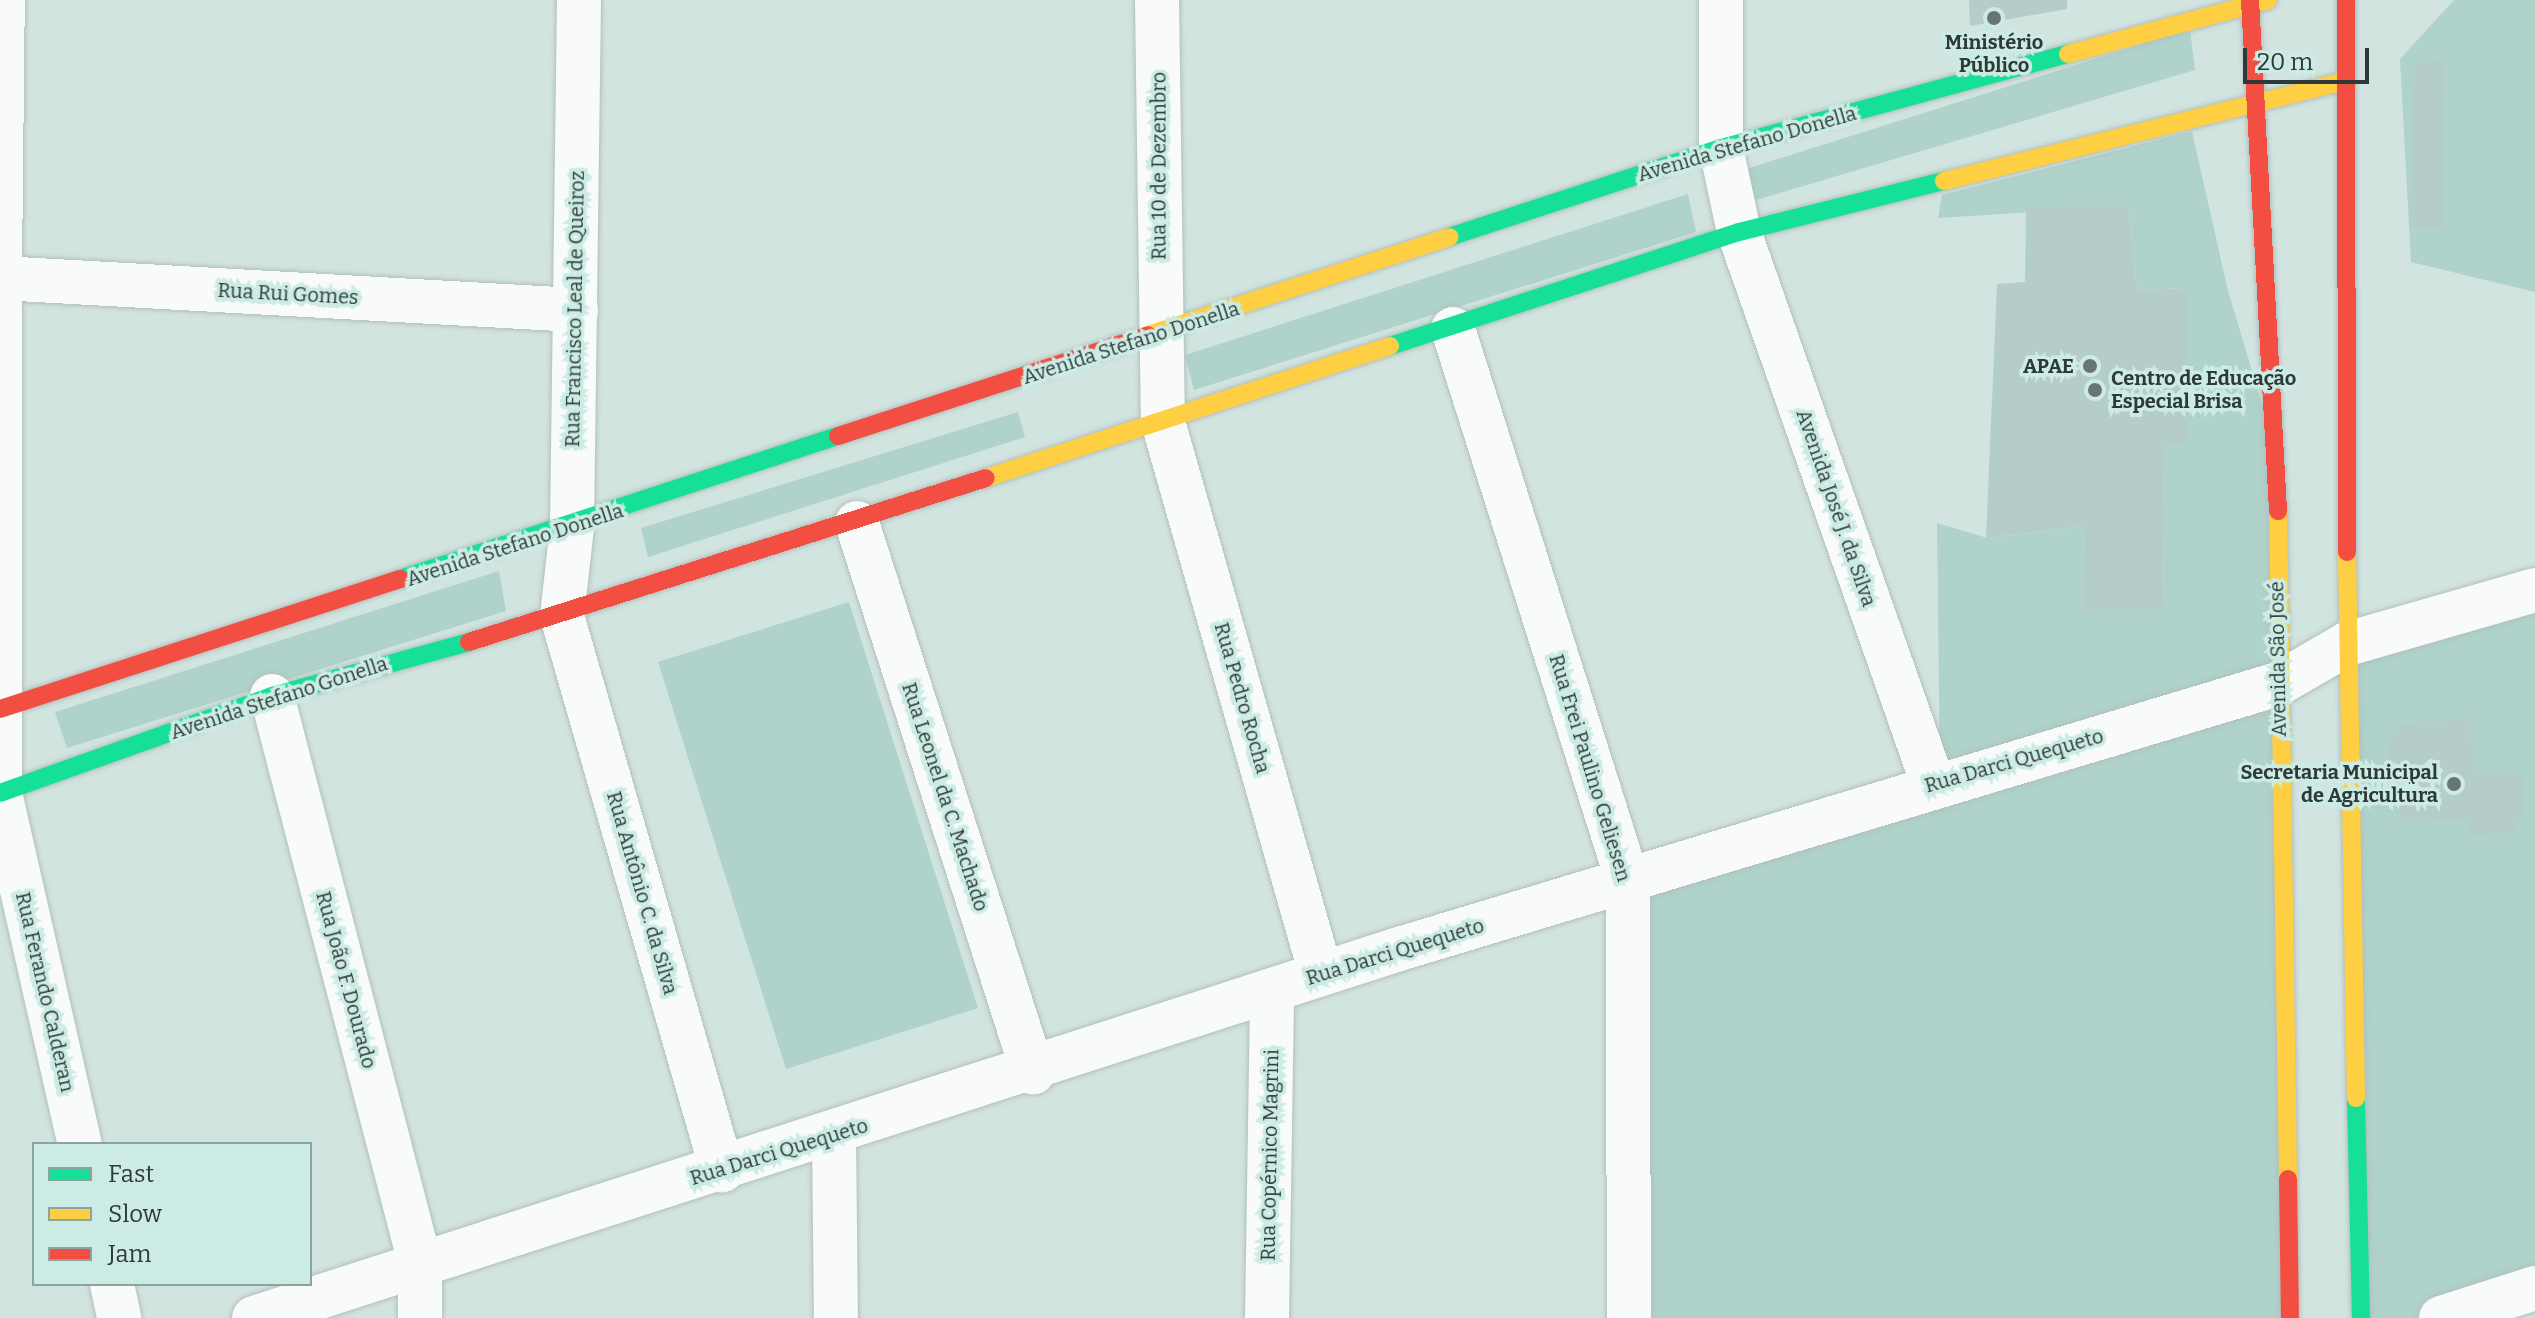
<!DOCTYPE html>
<html>
<head>
<meta charset="utf-8">
<style>
  body { margin:0 }
  #map { position:relative; width:2535px; height:1318px; overflow:hidden; background:#d2e4e0; font-family:Bitter,serif }
  div>[style] { position:absolute }
  .green>* { inset:0; background:#afd2cb }
  .building>* { inset:0; background:#b5cdc9 }
  .roads { filter:drop-shadow(0 0 2px #b2bfbc) drop-shadow(0 0 2px #b2bfbc) }
  .street>* { height:44px; margin:-22px; padding:0 22px; transform-origin:22px; border-radius:22px; background:#f8fbfa }
  .fast>* { height:18px; margin:-9px; padding:0 9px; transform-origin:9px; border-radius:9px; background:#16e098 }
  .slow>* { height:18px; margin:-9px; padding:0 9px; transform-origin:9px; border-radius:9px; background:#ffcf43 }
  .jam>* { height:18px; margin:-9px; padding:0 9px; transform-origin:9px; border-radius:9px; background:#f24e42 }
  .dots>* { width:22px; height:22px; translate:-50% -50%; box-sizing:border-box; border:4px solid #cbebe4; border-radius:50% }
  span { translate:-50% -50%; white-space:nowrap; text-align:center; line-height:1.15; -webkit-text-stroke:7px #cbebe4; paint-order:stroke }
  .poi-label { font-size:20px; color:#2e3a38; font-weight:700 }
  .right { translate:-100% -50%; text-align:right }
  .left { translate:0 -50%; text-align:left }
  .street-label { font-size:20px; color:#2e3a38 }
  .legend { position:absolute; left:32px; top:1142px; width:280px; height:144px; box-sizing:border-box; background:#cbebe4; border:2px solid #8ca49f; margin:0; padding:10px 14px; list-style:none; font-size:24px; color:#2e3a38 }
  .legend li { display:flex; align-items:center; gap:16px; height:40px }
  .legend b { width:40px; border:2px solid #8ca49f }
  .scale { position:absolute; left:2243px; top:48px; width:126px; height:36px; box-sizing:border-box; border:4px solid #2e3a38; border-top:0; padding-left:10px; font-size:24px; line-height:28px; white-space:nowrap; color:#2e3a38; -webkit-text-stroke:6px #cbebe4; paint-order:stroke }
</style>
</head>
<body>
<div id="map">
  <div class="green">
    <div style="clip-path:polygon(2454px 0,2535px 0,2535px 292px,2411px 262px,2400px 59px)"></div>
    <div style="clip-path:polygon(2190px 29px,2195px 70px,1756px 200px,1746px 169px)"></div>
    <div style="clip-path:polygon(2192px 131px,2227px 287px,2277px 455px,2290px 1318px,1628px 1318px,1628px 882px,1940px 779px,1937px 523px,1987px 538px,2084px 526px,2082px 611px,2163px 607px,2165px 445px,2185px 288px,2137px 290px,2128px 206px,1938px 218px,1942px 195px)"></div>
    <div style="clip-path:polygon(1688px 194px,1696px 232px,1194px 390px,1185px 355px)"></div>
    <div style="clip-path:polygon(1018px 412px,1025px 437px,648px 557px,641px 528px)"></div>
    <div style="clip-path:polygon(499px 571px,506px 611px,67px 748px,55px 712px)"></div>
    <div style="clip-path:polygon(2535px 586px,2535px 1288px,2441px 1318px,2361px 1318px,2347px 644px)"></div>
    <div style="clip-path:polygon(849px 602px,978px 1008px,786px 1069px,658px 662px)"></div>
  </div>
  <div class="building">
    <div style="clip-path:polygon(1969px 0,2067px 0,2067px 9px,1970px 26px)"></div>
    <div style="clip-path:polygon(2445px 61px,2443px 228px,2409px 228px,2415px 62px)"></div>
    <div style="clip-path:polygon(2128px 206px,2137px 290px,2186px 288px,2187px 443px,2165px 445px,2163px 608px,2082px 611px,2084px 526px,1986px 538px,1997px 284px,2025px 282px,2026px 207px)"></div>
    <div style="clip-path:polygon(2471px 718px,2473px 775px,2522px 774px,2523px 816px,2514px 817px,2515px 833px,2469px 835px,2468px 819px,2398px 823px,2396px 792px,2386px 793px,2387px 746px,2399px 724px)"></div>
  </div>
  <div class="roads">
    <div class="street">
      <div style="left:579px;top:0;width:527px;rotate:90.76deg"></div>
      <div style="left:572px;top:527px;width:90px;rotate:96.4deg"></div>
      <div style="left:562px;top:616px;width:577px;rotate:73.89deg"></div>
      <div style="left:1157px;top:0;width:422px;rotate:89.2deg"></div>
      <div style="left:1163px;top:422px;width:574px;rotate:74.03deg"></div>
      <div style="left:1721px;top:0;width:148px;rotate:90deg"></div>
      <div style="left:1721px;top:148px;width:86px;rotate:77.9deg"></div>
      <div style="left:1739px;top:232px;width:585px;rotate:70.64deg"></div>
      <div style="left:0;top:268px;width:268px;rotate:-89.4deg"></div>
      <div style="left:0;top:278px;width:577px;rotate:3.18deg"></div>
      <div style="left:0;top:289px;width:504px;rotate:90deg"></div>
      <div style="left:0;top:793px;width:360px;rotate:77.2deg"></div>
      <div style="left:1453px;top:329px;width:580px;rotate:72.44deg"></div>
      <div style="left:1628px;top:882px;width:436px;rotate:89.9deg"></div>
      <div style="left:857px;top:523px;width:577px;rotate:72.23deg"></div>
      <div style="left:272px;top:696px;width:586px;rotate:75.37deg"></div>
      <div style="left:420px;top:1263px;width:55px;rotate:90deg"></div>
      <div style="left:834px;top:1135px;width:183px;rotate:89.4deg"></div>
      <div style="left:112px;top:1284px;width:35px;rotate:78deg"></div>
      <div style="left:254px;top:1318px;width:1203px;rotate:-17.86deg"></div>
      <div style="left:1399px;top:949px;width:918px;rotate:-16.78deg"></div>
      <div style="left:2278px;top:684px;width:80px;rotate:-30.1deg"></div>
      <div style="left:2347px;top:644px;width:196px;rotate:-16deg"></div>
      <div style="left:1267px;top:1318px;width:327px;rotate:-89.1deg"></div>
      <div style="left:2441px;top:1318px;width:99px;rotate:-17.7deg"></div>
    </div>
    <div class="fast">
      <div style="left:1449px;top:237px;width:286px;rotate:-18.1deg"></div>
      <div style="left:1721px;top:148px;width:360px;rotate:-15.2deg"></div>
      <div style="left:1390px;top:346px;width:367px;rotate:-18.1deg"></div>
      <div style="left:1739px;top:232px;width:211px;rotate:-14deg"></div>
      <div style="left:400px;top:579px;width:461px;rotate:-18.1deg"></div>
      <div style="left:0;top:793px;width:289px;rotate:-19.6deg"></div>
      <div style="left:272px;top:696px;width:204px;rotate:-15.3deg"></div>
      <div style="left:2356px;top:1098px;width:220px;rotate:88.7deg"></div>
    </div>
    <div class="slow">
      <div style="left:2068px;top:54px;width:207px;rotate:-15.1deg"></div>
      <div style="left:1944px;top:181px;width:410px;rotate:-14deg"></div>
      <div style="left:1148px;top:335px;width:317px;rotate:-18deg"></div>
      <div style="left:986px;top:478px;width:425px;rotate:-18.1deg"></div>
      <div style="left:2278px;top:511px;width:668px;rotate:89.14deg"></div>
      <div style="left:2347px;top:552px;width:546px;rotate:89.06deg"></div>
    </div>
    <div class="jam">
      <div style="left:2250px;top:0;width:512px;rotate:86.86deg"></div>
      <div style="left:2346px;top:0;width:552px;rotate:89.9deg"></div>
      <div style="left:838px;top:436px;width:326px;rotate:-18deg"></div>
      <div style="left:469px;top:642px;width:542px;rotate:-17.6deg"></div>
      <div style="left:0;top:709px;width:421px;rotate:-18deg"></div>
      <div style="left:2288px;top:1179px;width:139px;rotate:89.2deg"></div>
    </div>
  </div>
  <div class="dots">
    <div style="left:1994px;top:18px;background:#677673"></div>
    <div style="left:2090px;top:366px;background:#677673"></div>
    <div style="left:2095px;top:390px;background:#677673"></div>
    <div style="left:2454px;top:784px;background:#677673"></div>
  </div>
  <div class="poi-label">
    <span style="left:1994px;top:54px">Ministério<br>Público</span>
    <span class="right" style="left:2074px;top:366px">APAE</span>
    <span class="left" style="left:2111px;top:390px">Centro de Educação<br>Especial Brisa</span>
    <span class="right" style="left:2438px;top:784px">Secretaria Municipal<br>de Agricultura</span>
  </div>
  <div class="street-label">
    <span style="left:1747px;top:144px;rotate:-16deg">Avenida Stefano Donella</span>
    <span style="left:1159px;top:166px;rotate:-90deg">Rua 10 de Dezembro</span>
    <span style="left:288px;top:294px;rotate:3deg">Rua Rui Gomes</span>
    <span style="left:575px;top:309px;rotate:-89deg">Rua Francisco Leal de Queiroz</span>
    <span style="left:1131px;top:343px;rotate:-18deg">Avenida Stefano Donella</span>
    <span style="left:1836px;top:508px;rotate:71deg">Avenida José J. da Silva</span>
    <span style="left:515px;top:545px;rotate:-18deg">Avenida Stefano Donella</span>
    <span style="left:2278px;top:659px;rotate:-91deg">Avenida São José</span>
    <span style="left:279px;top:698px;rotate:-18deg">Avenida Stefano Gonella</span>
    <span style="left:1242px;top:698px;rotate:74deg">Rua Pedro Rocha</span>
    <span style="left:2014px;top:761px;rotate:-16deg">Rua Darci Quequeto</span>
    <span style="left:1590px;top:768px;rotate:73deg">Rua Frei Paulino Geliesen</span>
    <span style="left:945px;top:797px;rotate:72deg">Rua Leonel da C. Machado</span>
    <span style="left:642px;top:893px;rotate:74deg">Rua Antônio C. da Silva</span>
    <span style="left:1395px;top:952px;rotate:-17deg">Rua Darci Quequeto</span>
    <span style="left:346px;top:980px;rotate:75deg">Rua João F. Dourado</span>
    <span style="left:45px;top:992px;rotate:77deg">Rua Ferando Calderan</span>
    <span style="left:779px;top:1152px;rotate:-17deg">Rua Darci Quequeto</span>
    <span style="left:1270px;top:1155px;rotate:-89deg">Rua Copérnico Magrini</span>
  </div>
  <ul class="legend">
  <li><b style="height:10px;background:#16e098"></b>Fast</li>
  <li><b style="height:10px;background:#ffcf43"></b>Slow</li>
  <li><b style="height:10px;background:#f24e42"></b>Jam</li>
  </ul>
  <div class="scale">20 m</div>
</div>
</body>
</html>
